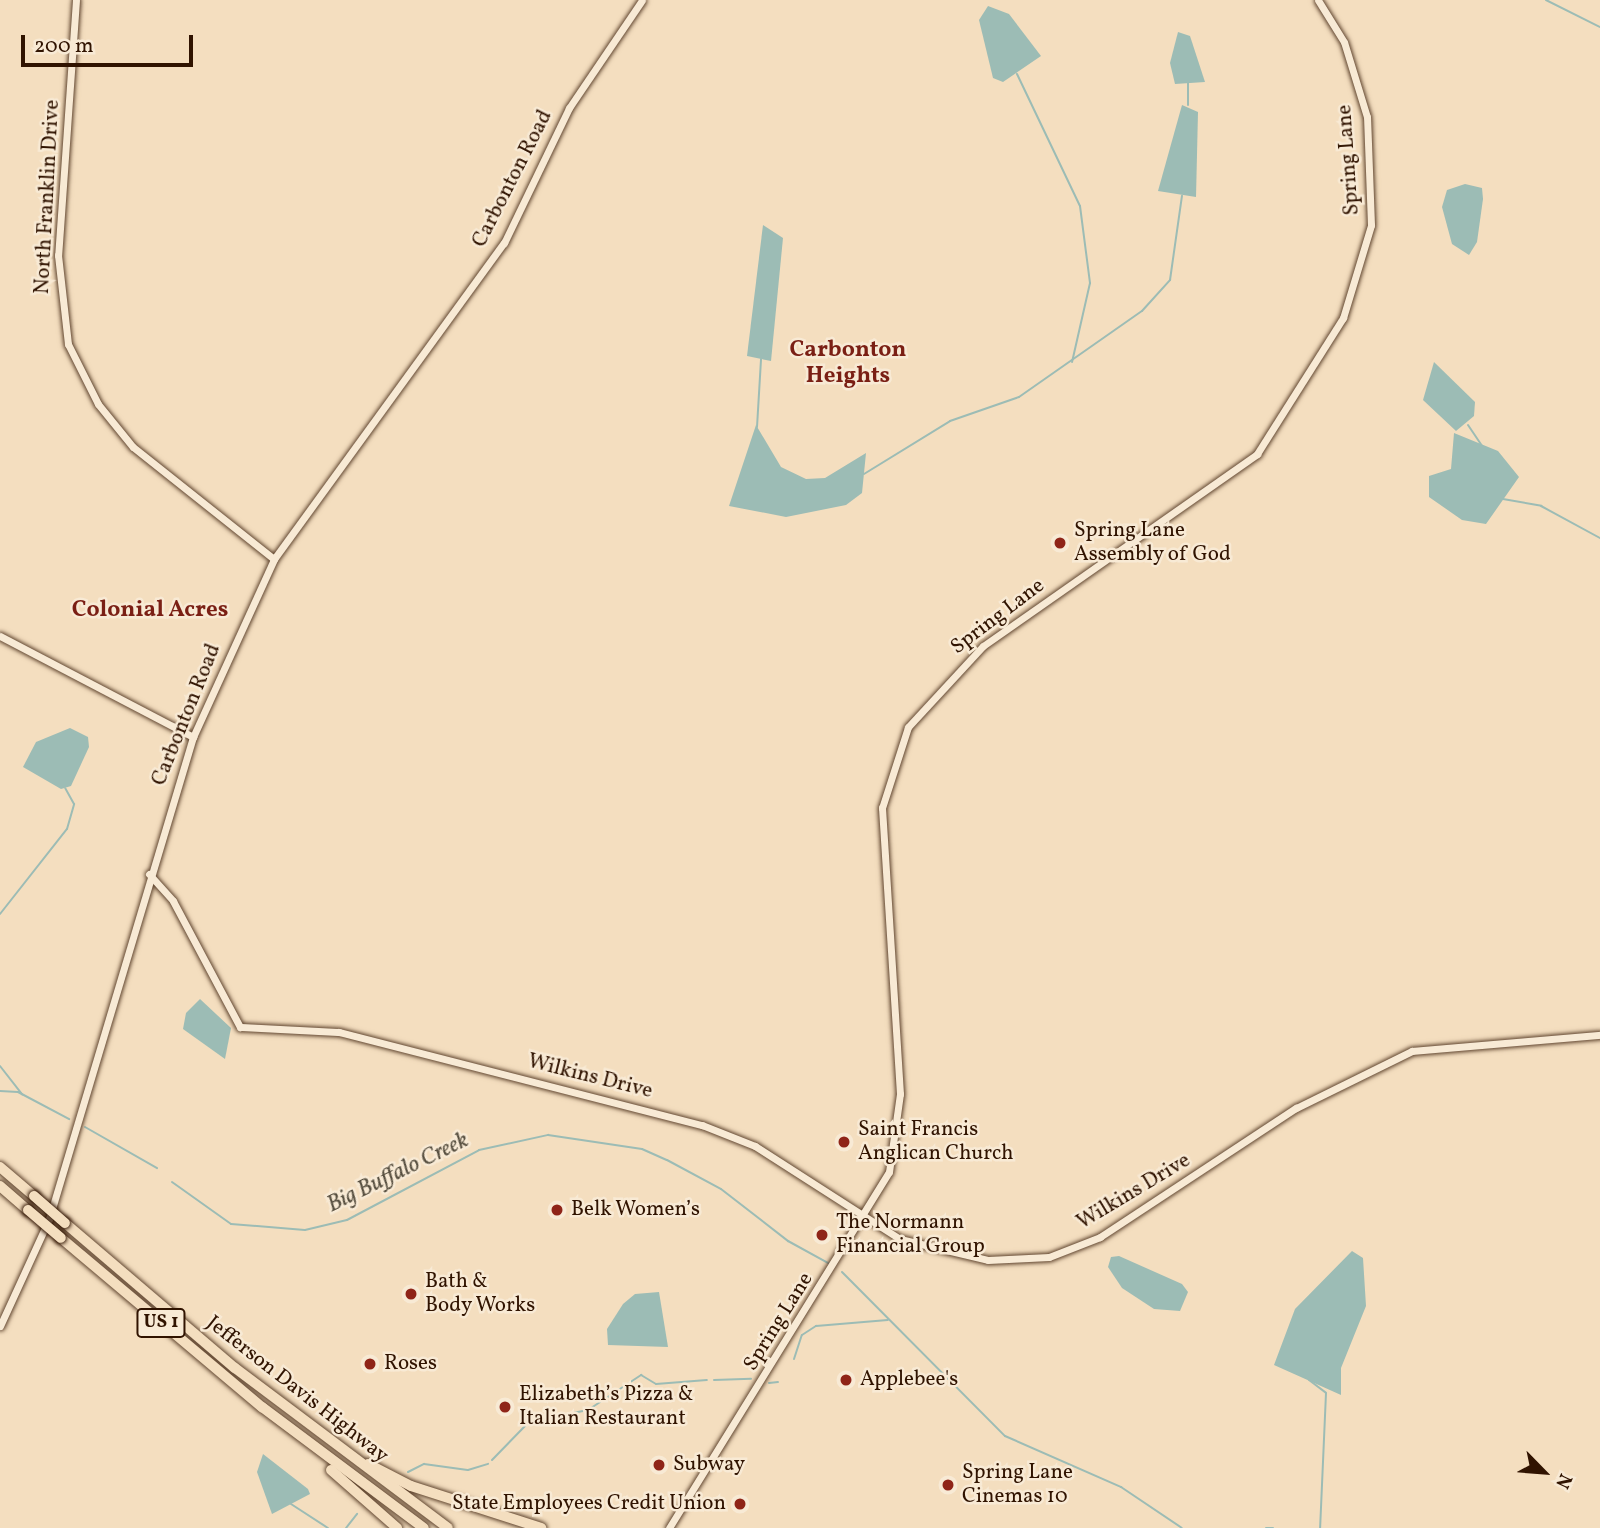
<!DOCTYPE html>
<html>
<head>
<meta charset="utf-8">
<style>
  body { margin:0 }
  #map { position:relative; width:1600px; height:1528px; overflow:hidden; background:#f4debf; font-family:Vollkorn,serif }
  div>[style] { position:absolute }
  .water>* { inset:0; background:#9cbcb5 }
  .stream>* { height:2px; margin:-1px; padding:0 1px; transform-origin:1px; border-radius:1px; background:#9cbcb5 }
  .roads { filter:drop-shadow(0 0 2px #614630) drop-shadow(0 0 2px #614630) }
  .tertiary>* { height:7px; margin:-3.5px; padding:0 3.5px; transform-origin:3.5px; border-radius:3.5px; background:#f8ead5 }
  .motorway>* { height:10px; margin:-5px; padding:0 5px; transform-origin:5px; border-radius:5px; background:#f4debf }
  .bridges { filter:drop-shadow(0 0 2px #301300) drop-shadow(0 0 2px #301300) }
  .motorway-bridge>* { height:10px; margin:-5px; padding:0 5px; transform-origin:5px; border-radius:5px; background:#f4debf }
  .dots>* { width:19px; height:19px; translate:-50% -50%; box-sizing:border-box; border:4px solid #f8ead5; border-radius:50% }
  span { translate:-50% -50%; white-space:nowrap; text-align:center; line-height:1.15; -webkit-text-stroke:5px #f8ead5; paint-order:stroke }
  .shield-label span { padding:2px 5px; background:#f8ead5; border:2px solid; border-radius:5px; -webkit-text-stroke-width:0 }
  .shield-label { font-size:19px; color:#301300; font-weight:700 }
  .street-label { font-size:21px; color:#301300 }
  .poi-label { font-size:21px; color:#301300 }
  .left { translate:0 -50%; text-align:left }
  .right { translate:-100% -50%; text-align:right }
  .neighbourhood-label { font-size:23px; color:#7a1f14; font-weight:700 }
  .water-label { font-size:23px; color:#564e3f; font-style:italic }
  .north { position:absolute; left:1509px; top:1437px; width:70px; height:70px; -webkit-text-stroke:5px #f8ead5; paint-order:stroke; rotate:115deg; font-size:19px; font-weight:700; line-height:28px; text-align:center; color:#301300 }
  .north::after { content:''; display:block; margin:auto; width:24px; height:32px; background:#301300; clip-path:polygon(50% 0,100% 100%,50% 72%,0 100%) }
  .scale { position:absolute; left:21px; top:35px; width:172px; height:32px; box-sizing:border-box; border:4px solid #301300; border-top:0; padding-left:9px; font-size:21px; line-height:24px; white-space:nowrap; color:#301300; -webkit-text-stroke:5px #f8ead5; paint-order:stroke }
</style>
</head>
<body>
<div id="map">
  <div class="water">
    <div style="clip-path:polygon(988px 6px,1009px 14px,1041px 56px,1003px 82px,993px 78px,979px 20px)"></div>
    <div style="clip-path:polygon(1178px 32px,1190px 36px,1205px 82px,1175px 84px,1170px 63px)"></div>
    <div style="clip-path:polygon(1182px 105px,1198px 112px,1196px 197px,1158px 191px)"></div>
    <div style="clip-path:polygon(1465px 184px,1482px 188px,1483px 199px,1477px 242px,1469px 255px,1452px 244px,1442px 207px,1447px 190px)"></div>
    <div style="clip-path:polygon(763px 225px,783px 238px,771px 361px,747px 356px)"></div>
    <div style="clip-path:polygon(1434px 362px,1475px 402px,1474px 416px,1456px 431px,1423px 400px)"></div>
    <div style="clip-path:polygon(756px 425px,781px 467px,806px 479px,825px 478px,866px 453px,862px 493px,846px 505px,786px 517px,729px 506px)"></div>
    <div style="clip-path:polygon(1454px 433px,1498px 451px,1519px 477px,1486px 524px,1462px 520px,1429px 497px,1429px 476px,1451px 469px)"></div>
    <div style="clip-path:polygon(70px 728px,88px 737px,89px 747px,71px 786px,61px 789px,23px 767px,36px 742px)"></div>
    <div style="clip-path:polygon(200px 999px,231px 1028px,225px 1059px,183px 1029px,186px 1013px)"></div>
    <div style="clip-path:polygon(1352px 1251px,1363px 1258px,1366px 1306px,1341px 1368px,1341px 1395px,1274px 1365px,1295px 1309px)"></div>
    <div style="clip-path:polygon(1119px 1256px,1182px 1284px,1188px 1292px,1180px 1311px,1154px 1309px,1122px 1288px,1108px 1267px,1111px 1257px)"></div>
    <div style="clip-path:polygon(659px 1292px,668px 1347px,608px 1345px,607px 1329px,623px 1304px,635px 1294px)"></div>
    <div style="clip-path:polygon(263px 1454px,308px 1489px,310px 1494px,272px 1514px,257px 1472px)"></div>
  </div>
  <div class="stream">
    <div style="left:1546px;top:0;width:60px;rotate:26.6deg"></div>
    <div style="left:1017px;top:74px;width:146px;rotate:64.5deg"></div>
    <div style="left:1080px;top:206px;width:78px;rotate:82.6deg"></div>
    <div style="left:1090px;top:283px;width:81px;rotate:102.8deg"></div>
    <div style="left:1188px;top:83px;width:22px;rotate:90deg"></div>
    <div style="left:1468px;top:425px;width:25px;rotate:56deg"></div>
    <div style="left:757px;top:427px;width:68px;rotate:-86.6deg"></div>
    <div style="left:864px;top:474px;width:101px;rotate:-31.6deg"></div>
    <div style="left:950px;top:421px;width:73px;rotate:-19.2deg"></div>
    <div style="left:1019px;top:397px;width:150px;rotate:-35deg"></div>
    <div style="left:1142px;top:311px;width:42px;rotate:-47.9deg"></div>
    <div style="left:1170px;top:280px;width:85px;rotate:-81.9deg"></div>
    <div style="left:1503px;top:499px;width:39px;rotate:10deg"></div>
    <div style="left:1541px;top:506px;width:67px;rotate:28.5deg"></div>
    <div style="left:0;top:914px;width:108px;rotate:-51.8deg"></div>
    <div style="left:67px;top:829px;width:26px;rotate:-74deg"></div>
    <div style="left:74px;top:804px;width:18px;rotate:-119deg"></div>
    <div style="left:0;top:1066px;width:36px;rotate:52deg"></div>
    <div style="left:0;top:1091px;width:18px;rotate:3deg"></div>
    <div style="left:18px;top:1092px;width:58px;rotate:27.9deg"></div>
    <div style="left:85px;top:1127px;width:83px;rotate:29.7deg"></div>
    <div style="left:172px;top:1182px;width:72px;rotate:35.4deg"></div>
    <div style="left:231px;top:1224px;width:74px;rotate:4.6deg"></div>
    <div style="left:305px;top:1230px;width:43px;rotate:-13.4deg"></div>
    <div style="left:347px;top:1220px;width:149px;rotate:-27.9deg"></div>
    <div style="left:479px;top:1150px;width:71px;rotate:-12.3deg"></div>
    <div style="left:548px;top:1135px;width:95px;rotate:8.5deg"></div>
    <div style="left:642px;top:1149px;width:27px;rotate:24deg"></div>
    <div style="left:667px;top:1160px;width:61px;rotate:28.2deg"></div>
    <div style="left:721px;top:1189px;width:85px;rotate:37.8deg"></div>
    <div style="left:788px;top:1241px;width:46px;rotate:28.8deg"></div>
    <div style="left:842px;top:1272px;width:231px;rotate:45.2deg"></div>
    <div style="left:1005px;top:1436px;width:127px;rotate:23.7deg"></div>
    <div style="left:1121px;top:1487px;width:73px;rotate:33.9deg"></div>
    <div style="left:794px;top:1359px;width:25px;rotate:-72deg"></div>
    <div style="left:802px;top:1335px;width:17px;rotate:-33deg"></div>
    <div style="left:816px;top:1326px;width:72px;rotate:-4.8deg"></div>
    <div style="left:714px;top:1380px;width:37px;rotate:-2deg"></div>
    <div style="left:1309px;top:1380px;width:21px;rotate:37deg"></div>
    <div style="left:1326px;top:1393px;width:135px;rotate:92.5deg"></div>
    <div style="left:769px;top:1383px;width:9px;rotate:-6deg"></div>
    <div style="left:492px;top:1460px;width:53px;rotate:-45.8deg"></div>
    <div style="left:529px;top:1422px;width:60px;rotate:-11.5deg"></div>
    <div style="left:588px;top:1410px;width:64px;rotate:-33.4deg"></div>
    <div style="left:641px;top:1375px;width:17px;rotate:31deg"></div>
    <div style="left:656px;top:1384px;width:51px;rotate:-4.5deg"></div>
    <div style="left:408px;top:1472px;width:18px;rotate:-27deg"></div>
    <div style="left:424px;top:1464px;width:44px;rotate:7.8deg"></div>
    <div style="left:468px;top:1470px;width:21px;rotate:-17deg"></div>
    <div style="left:291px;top:1504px;width:44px;rotate:33deg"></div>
    <div style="left:346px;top:1528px;width:18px;rotate:-52deg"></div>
    <div style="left:1266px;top:1528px;width:7px"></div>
  </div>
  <div class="roads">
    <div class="tertiary">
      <div style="left:76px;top:0;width:256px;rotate:94deg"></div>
      <div style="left:58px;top:255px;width:90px;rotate:83.6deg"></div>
      <div style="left:68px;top:344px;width:67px;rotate:63.4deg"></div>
      <div style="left:98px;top:404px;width:55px;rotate:50.9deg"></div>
      <div style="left:133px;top:447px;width:180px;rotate:38.5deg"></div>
      <div style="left:0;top:636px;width:218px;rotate:27.6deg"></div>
      <div style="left:149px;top:874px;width:36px;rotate:48deg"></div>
      <div style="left:173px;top:901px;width:143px;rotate:62deg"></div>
      <div style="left:240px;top:1027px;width:99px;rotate:2.9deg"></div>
      <div style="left:339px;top:1032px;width:375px;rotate:14.4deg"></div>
      <div style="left:702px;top:1125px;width:57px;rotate:21.6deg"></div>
      <div style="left:755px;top:1146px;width:172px;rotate:32.7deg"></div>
      <div style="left:900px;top:1239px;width:90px;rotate:13.4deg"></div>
      <div style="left:988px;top:1260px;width:61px;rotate:-2.8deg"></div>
      <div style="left:1049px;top:1257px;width:55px;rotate:-21.4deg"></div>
      <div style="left:1100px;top:1237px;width:235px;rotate:-33.4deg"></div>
      <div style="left:1296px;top:1108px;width:129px;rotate:-26.2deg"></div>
      <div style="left:1412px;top:1051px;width:189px;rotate:-4.9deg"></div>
      <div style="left:0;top:1326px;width:118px;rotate:-65.4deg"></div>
      <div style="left:49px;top:1219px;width:503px;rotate:-73.37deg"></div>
      <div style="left:193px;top:737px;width:196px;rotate:-65.5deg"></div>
      <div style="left:274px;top:559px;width:391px;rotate:-54deg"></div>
      <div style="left:504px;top:243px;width:150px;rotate:-64.3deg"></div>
      <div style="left:569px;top:108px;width:130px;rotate:-55.9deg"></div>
      <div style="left:669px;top:1528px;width:418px;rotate:-58.3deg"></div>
      <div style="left:889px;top:1172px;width:79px;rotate:-82deg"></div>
      <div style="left:900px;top:1094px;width:287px;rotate:-93.6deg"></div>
      <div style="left:882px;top:808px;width:85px;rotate:-72.2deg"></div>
      <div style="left:908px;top:727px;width:110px;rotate:-47.2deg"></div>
      <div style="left:983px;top:646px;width:335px;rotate:-35deg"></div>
      <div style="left:1257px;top:454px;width:161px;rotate:-57.7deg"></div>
      <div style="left:1343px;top:318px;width:97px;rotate:-73.2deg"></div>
      <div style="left:1371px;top:225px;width:108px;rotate:-92.1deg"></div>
      <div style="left:1367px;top:117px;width:78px;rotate:-107deg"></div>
      <div style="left:1344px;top:42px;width:49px;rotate:-121.8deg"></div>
    </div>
    <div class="motorway">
      <div style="left:0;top:1167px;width:45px;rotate:40.5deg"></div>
      <div style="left:0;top:1186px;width:37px;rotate:41deg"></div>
      <div style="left:65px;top:1223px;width:223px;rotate:40.5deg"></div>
      <div style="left:235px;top:1368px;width:266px;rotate:36.9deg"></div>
      <div style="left:61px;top:1238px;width:263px;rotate:40.1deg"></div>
      <div style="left:262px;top:1407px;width:202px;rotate:36.8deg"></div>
      <div style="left:368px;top:1464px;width:48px;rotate:27.1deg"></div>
      <div style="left:411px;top:1486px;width:137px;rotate:17.9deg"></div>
      <div style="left:331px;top:1470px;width:88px;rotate:41.3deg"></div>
    </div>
  </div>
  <div class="bridges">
    <div class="motorway-bridge">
      <div style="left:34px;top:1196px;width:41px;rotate:41.1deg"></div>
      <div style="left:28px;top:1210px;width:43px;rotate:40.3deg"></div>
    </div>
  </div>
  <div class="dots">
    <div style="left:1060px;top:543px;background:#8f2418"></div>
    <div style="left:844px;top:1142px;background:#8f2418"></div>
    <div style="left:557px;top:1210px;background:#8f2418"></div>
    <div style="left:822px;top:1235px;background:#8f2418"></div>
    <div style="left:411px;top:1294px;background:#8f2418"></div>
    <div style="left:370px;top:1364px;background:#8f2418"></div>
    <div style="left:846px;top:1380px;background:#8f2418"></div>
    <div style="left:505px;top:1407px;background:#8f2418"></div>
    <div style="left:659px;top:1465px;background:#8f2418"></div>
    <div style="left:948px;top:1485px;background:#8f2418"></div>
    <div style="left:740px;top:1504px;background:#8f2418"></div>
  </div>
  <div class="shield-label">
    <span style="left:161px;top:1323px">US 1</span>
  </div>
  <div class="street-label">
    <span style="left:1349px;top:160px;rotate:-94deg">Spring Lane</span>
    <span style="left:513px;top:179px;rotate:-63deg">Carbonton Road</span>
    <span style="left:48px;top:197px;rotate:-87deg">North Franklin Drive</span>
    <span style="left:998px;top:617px;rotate:-37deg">Spring Lane</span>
    <span style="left:187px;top:715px;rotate:-68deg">Carbonton Road</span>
    <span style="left:590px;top:1077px;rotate:14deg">Wilkins Drive</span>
    <span style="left:1134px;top:1192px;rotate:-31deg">Wilkins Drive</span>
    <span style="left:779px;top:1322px;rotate:-58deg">Spring Lane</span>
    <span style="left:297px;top:1390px;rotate:38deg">Jefferson Davis Highway</span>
  </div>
  <div class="poi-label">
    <span class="left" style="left:1074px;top:543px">Spring Lane<br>Assembly of God</span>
    <span class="left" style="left:858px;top:1142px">Saint Francis<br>Anglican Church</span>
    <span class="left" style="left:571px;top:1210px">Belk Women’s</span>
    <span class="left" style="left:836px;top:1235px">The Normann<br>Financial Group</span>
    <span class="left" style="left:425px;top:1294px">Bath &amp;<br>Body Works</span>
    <span class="left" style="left:384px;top:1364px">Roses</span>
    <span class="left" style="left:860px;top:1380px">Applebee's</span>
    <span class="left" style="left:519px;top:1407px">Elizabeth’s Pizza &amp;<br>Italian Restaurant</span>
    <span class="left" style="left:673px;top:1465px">Subway</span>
    <span class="left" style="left:962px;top:1485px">Spring Lane<br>Cinemas 10</span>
    <span class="right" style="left:726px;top:1504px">State Employees Credit Union</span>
  </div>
  <div class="neighbourhood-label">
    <span style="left:848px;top:363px">Carbonton<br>Heights</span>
    <span style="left:150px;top:610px">Colonial Acres</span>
  </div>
  <div class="water-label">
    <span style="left:398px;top:1173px;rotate:-26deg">Big Buffalo Creek</span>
  </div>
  <div class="north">N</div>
  <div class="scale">200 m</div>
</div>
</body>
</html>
